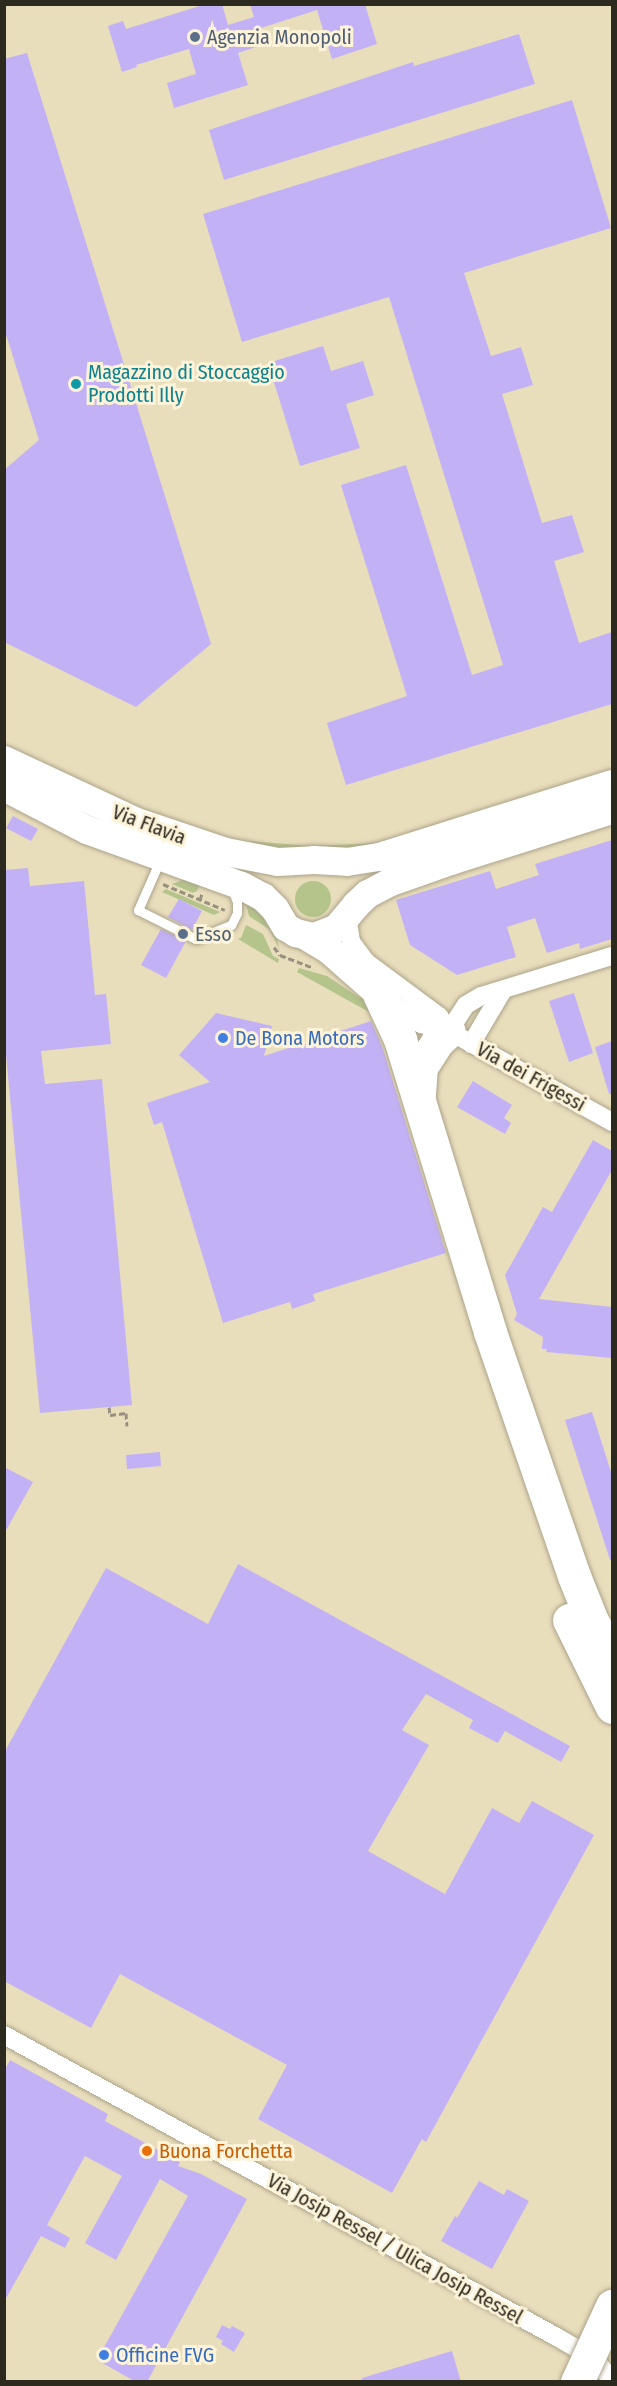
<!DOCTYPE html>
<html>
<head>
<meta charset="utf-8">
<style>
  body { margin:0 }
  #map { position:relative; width:617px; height:2386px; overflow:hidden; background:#efe6cc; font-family:"Fira Sans Condensed",sans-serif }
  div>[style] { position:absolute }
  .built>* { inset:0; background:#e9debc }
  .green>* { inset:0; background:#b4c48b }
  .round { border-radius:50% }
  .building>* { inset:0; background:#c3b1f5 }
  .path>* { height:3px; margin-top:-1.5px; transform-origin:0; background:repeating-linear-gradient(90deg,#98917f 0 6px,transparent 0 9px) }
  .roads { filter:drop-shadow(0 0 2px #aca38a) drop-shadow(0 0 2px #aca38a) }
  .lane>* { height:9px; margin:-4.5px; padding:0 4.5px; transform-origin:4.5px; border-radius:4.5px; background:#fff }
  .street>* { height:18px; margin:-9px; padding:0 9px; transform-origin:9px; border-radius:9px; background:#fff }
  .primary>* { height:28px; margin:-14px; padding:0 14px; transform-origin:14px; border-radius:14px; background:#fff }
  .highway>* { height:33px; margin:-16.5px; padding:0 16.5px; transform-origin:16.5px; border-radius:16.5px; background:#fff }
  .bridges { filter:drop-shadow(0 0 2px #aca38a) drop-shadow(0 0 2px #aca38a) }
  .highway-bridge>* { height:33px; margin:-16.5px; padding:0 16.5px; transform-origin:16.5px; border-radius:16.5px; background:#fff }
  .dots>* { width:16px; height:16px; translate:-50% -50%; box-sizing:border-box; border:3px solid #fdf3d9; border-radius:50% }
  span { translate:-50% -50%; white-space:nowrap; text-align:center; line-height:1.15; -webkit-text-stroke:6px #fdf3d9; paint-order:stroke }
  .service-label { font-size:20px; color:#4e5e75 }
  .left { translate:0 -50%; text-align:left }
  .culture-label { font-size:20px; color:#0d838f }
  .street-label { font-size:20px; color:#2c291f }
  .shop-label { font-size:20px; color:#366cbe }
  .food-label { font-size:20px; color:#c56008 }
  .frame { position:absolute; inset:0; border:6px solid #2c291f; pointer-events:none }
</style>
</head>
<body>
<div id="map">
  <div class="built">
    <div style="clip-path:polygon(5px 5px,612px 5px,612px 2381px,5px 2382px)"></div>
  </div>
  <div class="green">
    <div style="clip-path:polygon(400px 839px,384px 847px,284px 852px,234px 840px,312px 846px,377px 843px)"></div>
    <div style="clip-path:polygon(183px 880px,201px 882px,197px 891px,193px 893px,172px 884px)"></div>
    <div class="round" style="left:295px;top:881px;width:36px;height:36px"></div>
    <div style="clip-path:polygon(166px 889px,220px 912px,214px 915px,162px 892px)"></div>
    <div style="clip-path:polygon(244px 896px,262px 911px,276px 937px,280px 951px,270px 930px,249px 916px)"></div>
    <div style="clip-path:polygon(246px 925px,263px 934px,273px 956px,279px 959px,278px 963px,238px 939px,241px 938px)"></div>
    <div style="clip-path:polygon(299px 968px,327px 976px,360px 998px,365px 991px,369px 1012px,297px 972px)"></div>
  </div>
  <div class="building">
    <div style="clip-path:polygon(206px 4px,222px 4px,228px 25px,254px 17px,250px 4px,365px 4px,377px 44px,332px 59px,317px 10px,258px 29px,259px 46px,238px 53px,248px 85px,174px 108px,167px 83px,196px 74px,189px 49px,136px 65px,137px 67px,122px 72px,108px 26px,123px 21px,126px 29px)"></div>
    <div style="clip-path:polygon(519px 34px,535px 84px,224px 180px,209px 130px,413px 62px,414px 66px)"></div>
    <div style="clip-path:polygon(27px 53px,211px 644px,136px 707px,4px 642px,4px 470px,39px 440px,4px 328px,4px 59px)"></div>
    <div style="clip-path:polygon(572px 100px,611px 228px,464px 273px,491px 356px,521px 347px,533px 385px,502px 394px,542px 523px,572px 515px,584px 552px,554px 561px,579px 643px,612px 632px,612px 704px,346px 785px,327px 723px,407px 696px,341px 485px,406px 465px,472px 675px,503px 665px,389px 297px,242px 342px,203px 214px)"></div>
    <div style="clip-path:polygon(323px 346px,331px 371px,363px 361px,374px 395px,346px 404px,360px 448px,300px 466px,268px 363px)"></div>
    <div style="clip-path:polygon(13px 816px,38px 829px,31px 841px,6px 828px)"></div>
    <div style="clip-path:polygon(612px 840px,612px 939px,580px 949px,579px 943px,547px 953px,535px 918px,507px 927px,516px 957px,457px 975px,410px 945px,396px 900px,490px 871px,496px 889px,539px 875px,535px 864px)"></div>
    <div style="clip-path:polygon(28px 868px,30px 886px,84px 881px,95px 995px,106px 994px,111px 1044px,41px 1051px,45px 1084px,102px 1079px,132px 1405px,40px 1413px,4px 1034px,4px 870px)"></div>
    <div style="clip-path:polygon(179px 899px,202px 911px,192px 930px,168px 917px)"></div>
    <div style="clip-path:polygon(161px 929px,186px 941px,166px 978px,141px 965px)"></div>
    <div style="clip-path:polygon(574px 993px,593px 1053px,569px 1062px,549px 1001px)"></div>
    <div style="clip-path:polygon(216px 1013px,272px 1026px,264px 1056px,371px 1021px,382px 1046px,446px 1253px,313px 1294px,315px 1301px,292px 1309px,290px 1302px,223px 1323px,162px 1122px,154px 1125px,147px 1103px,210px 1082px,179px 1055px)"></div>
    <div style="clip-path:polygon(612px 1041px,612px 1094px,609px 1094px,595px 1047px)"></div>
    <div style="clip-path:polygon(473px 1081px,512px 1105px,504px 1118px,511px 1123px,505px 1134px,457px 1107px)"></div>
    <div style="clip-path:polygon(593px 1140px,612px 1151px,612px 1170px,539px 1299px,612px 1307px,612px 1358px,546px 1352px,547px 1349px,542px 1349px,543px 1337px,514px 1320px,517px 1314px,505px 1275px,543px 1207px,552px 1212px)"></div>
    <div style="clip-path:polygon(592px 1412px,612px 1475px,612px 1560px,610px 1560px,565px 1420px)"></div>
    <div style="clip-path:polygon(160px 1452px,161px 1466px,127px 1469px,126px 1455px)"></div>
    <div style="clip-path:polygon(4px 1467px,33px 1482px,4px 1534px)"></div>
    <div style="clip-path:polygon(238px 1564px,570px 1746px,561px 1762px,505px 1731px,498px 1743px,469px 1728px,473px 1720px,426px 1694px,402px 1730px,429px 1745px,368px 1851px,445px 1894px,492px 1808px,519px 1823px,532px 1801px,594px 1835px,426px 2142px,422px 2139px,392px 2193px,258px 2119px,287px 2065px,120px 1974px,91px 2028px,4px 1981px,4px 1753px,106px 1568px,208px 1624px)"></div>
    <div style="clip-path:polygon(10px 2060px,108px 2114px,105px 2121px,180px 2162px,178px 2166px,201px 2174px,247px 2199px,147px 2382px,136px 2382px,97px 2360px,188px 2196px,160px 2179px,116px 2260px,85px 2243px,122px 2176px,85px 2156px,47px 2225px,70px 2238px,65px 2248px,41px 2236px,4px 2302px,4px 2071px)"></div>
    <div style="clip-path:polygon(479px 2181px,504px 2195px,507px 2189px,529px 2201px,492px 2269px,441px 2241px,455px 2216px,457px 2218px)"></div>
    <div style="clip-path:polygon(222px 2325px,230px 2329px,232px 2326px,245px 2333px,234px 2352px,221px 2344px,223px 2341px,216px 2337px)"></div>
    <div style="clip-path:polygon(452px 2351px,461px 2382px,362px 2382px,362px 2378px)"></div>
  </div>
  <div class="path">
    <div style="left:163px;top:884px;width:67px;rotate:22.8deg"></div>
    <div style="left:200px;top:900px;width:7px;rotate:-74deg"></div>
    <div style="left:274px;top:947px;width:10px;rotate:53deg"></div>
    <div style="left:280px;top:955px;width:36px;rotate:21deg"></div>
    <div style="left:109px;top:1407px;width:8px;rotate:83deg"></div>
    <div style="left:110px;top:1415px;width:16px;rotate:-7deg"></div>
    <div style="left:126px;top:1413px;width:13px;rotate:86deg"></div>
  </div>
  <div class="roads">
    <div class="lane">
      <div style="left:160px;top:860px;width:55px;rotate:113.7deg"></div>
      <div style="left:138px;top:910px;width:65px;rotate:26.6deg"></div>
      <div style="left:196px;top:939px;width:38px;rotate:-22deg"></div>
      <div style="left:231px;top:925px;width:13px;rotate:-63deg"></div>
      <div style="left:237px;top:913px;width:11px;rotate:-90deg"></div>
      <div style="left:237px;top:902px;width:14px;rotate:-111deg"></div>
    </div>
    <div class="street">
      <div style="left:347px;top:916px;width:26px;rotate:81deg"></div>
      <div style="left:351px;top:942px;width:25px;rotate:53deg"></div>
      <div style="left:366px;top:962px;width:91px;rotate:36.5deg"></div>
      <div style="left:439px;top:1016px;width:18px;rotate:56deg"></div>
      <div style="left:386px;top:999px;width:43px;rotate:35.5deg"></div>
      <div style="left:421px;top:1024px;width:29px;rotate:14deg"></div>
      <div style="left:449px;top:1031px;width:187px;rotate:29.2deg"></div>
      <div style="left:449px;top:1031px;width:31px;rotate:-57deg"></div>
      <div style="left:466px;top:1005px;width:17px;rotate:-31deg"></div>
      <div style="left:481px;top:996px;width:137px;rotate:-17deg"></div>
      <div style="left:471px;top:1044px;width:63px;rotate:-59.3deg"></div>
      <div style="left:4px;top:2035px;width:628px;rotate:28.65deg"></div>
      <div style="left:555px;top:2336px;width:46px;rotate:29.9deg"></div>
      <div style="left:595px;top:2359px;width:28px;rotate:52deg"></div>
    </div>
    <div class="primary">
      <div style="left:4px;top:760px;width:147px;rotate:25deg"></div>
      <div style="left:137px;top:822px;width:94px;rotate:18.6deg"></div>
      <div style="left:226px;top:852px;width:53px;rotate:10.9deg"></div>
      <div style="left:278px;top:862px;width:36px;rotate:-3deg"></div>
      <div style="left:314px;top:860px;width:33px;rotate:3deg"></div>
      <div style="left:347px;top:862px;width:32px;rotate:-9deg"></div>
      <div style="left:379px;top:857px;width:244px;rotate:-17.4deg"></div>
      <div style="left:4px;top:787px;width:93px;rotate:27.4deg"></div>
      <div style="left:87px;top:830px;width:165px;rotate:19.9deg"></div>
      <div style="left:242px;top:886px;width:24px;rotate:28deg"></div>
      <div style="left:263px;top:897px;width:17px;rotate:45deg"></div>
      <div style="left:275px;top:909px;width:21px;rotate:59deg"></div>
      <div style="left:286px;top:927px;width:12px;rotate:31deg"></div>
      <div style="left:296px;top:933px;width:18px;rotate:13deg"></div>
      <div style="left:314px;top:937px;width:25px;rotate:-21deg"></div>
      <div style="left:337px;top:928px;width:30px;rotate:-50deg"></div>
      <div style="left:356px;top:905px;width:16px;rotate:-43deg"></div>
      <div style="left:368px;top:894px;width:26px;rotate:-28deg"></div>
      <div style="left:391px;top:882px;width:64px;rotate:-19.3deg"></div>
      <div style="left:451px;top:861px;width:169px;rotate:-17.6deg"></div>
      <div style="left:306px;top:936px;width:26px;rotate:31deg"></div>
      <div style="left:328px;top:949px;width:68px;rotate:41.4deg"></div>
    </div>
    <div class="highway">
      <div style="left:379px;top:994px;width:50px;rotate:65deg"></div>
      <div style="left:400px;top:1039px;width:307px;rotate:72.9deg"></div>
      <div style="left:490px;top:1332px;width:258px;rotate:71deg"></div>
      <div style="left:574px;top:1576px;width:48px;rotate:68.2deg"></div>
      <div style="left:592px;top:1621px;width:39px;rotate:60deg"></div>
      <div style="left:419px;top:1094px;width:27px;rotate:-86deg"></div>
      <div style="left:421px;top:1067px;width:30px;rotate:-57deg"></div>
      <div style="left:437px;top:1042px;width:16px;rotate:-43deg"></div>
      <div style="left:569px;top:1620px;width:97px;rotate:63.7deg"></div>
    </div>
  </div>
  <div class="bridges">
    <div class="highway-bridge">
      <div style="left:577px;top:2382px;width:84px;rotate:-65.3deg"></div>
    </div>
  </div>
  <div class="dots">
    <div style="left:195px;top:37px;background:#5c6f8a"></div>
    <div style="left:76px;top:384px;background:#0f9aa8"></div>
    <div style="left:183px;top:934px;background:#5c6f8a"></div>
    <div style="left:223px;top:1038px;background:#3f7fe0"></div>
    <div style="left:147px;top:2151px;background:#e8710a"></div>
    <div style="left:104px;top:2355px;background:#3f7fe0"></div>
  </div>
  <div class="service-label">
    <span class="left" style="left:207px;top:37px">Agenzia Monopoli</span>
    <span class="left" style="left:195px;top:934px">Esso</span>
  </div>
  <div class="culture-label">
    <span class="left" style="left:88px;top:384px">Magazzino di Stoccaggio<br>Prodotti Illy</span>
  </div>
  <div class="street-label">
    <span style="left:149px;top:825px;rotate:21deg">Via Flavia</span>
    <span style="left:531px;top:1077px;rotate:29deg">Via dei Frigessi</span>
    <span style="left:395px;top:2249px;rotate:29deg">Via Josip Ressel / Ulica Josip Ressel</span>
  </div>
  <div class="shop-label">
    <span class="left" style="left:235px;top:1038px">De Bona Motors</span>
    <span class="left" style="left:116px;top:2355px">Officine FVG</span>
  </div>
  <div class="food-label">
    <span class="left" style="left:159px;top:2151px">Buona Forchetta</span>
  </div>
  <div class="frame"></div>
</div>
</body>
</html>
